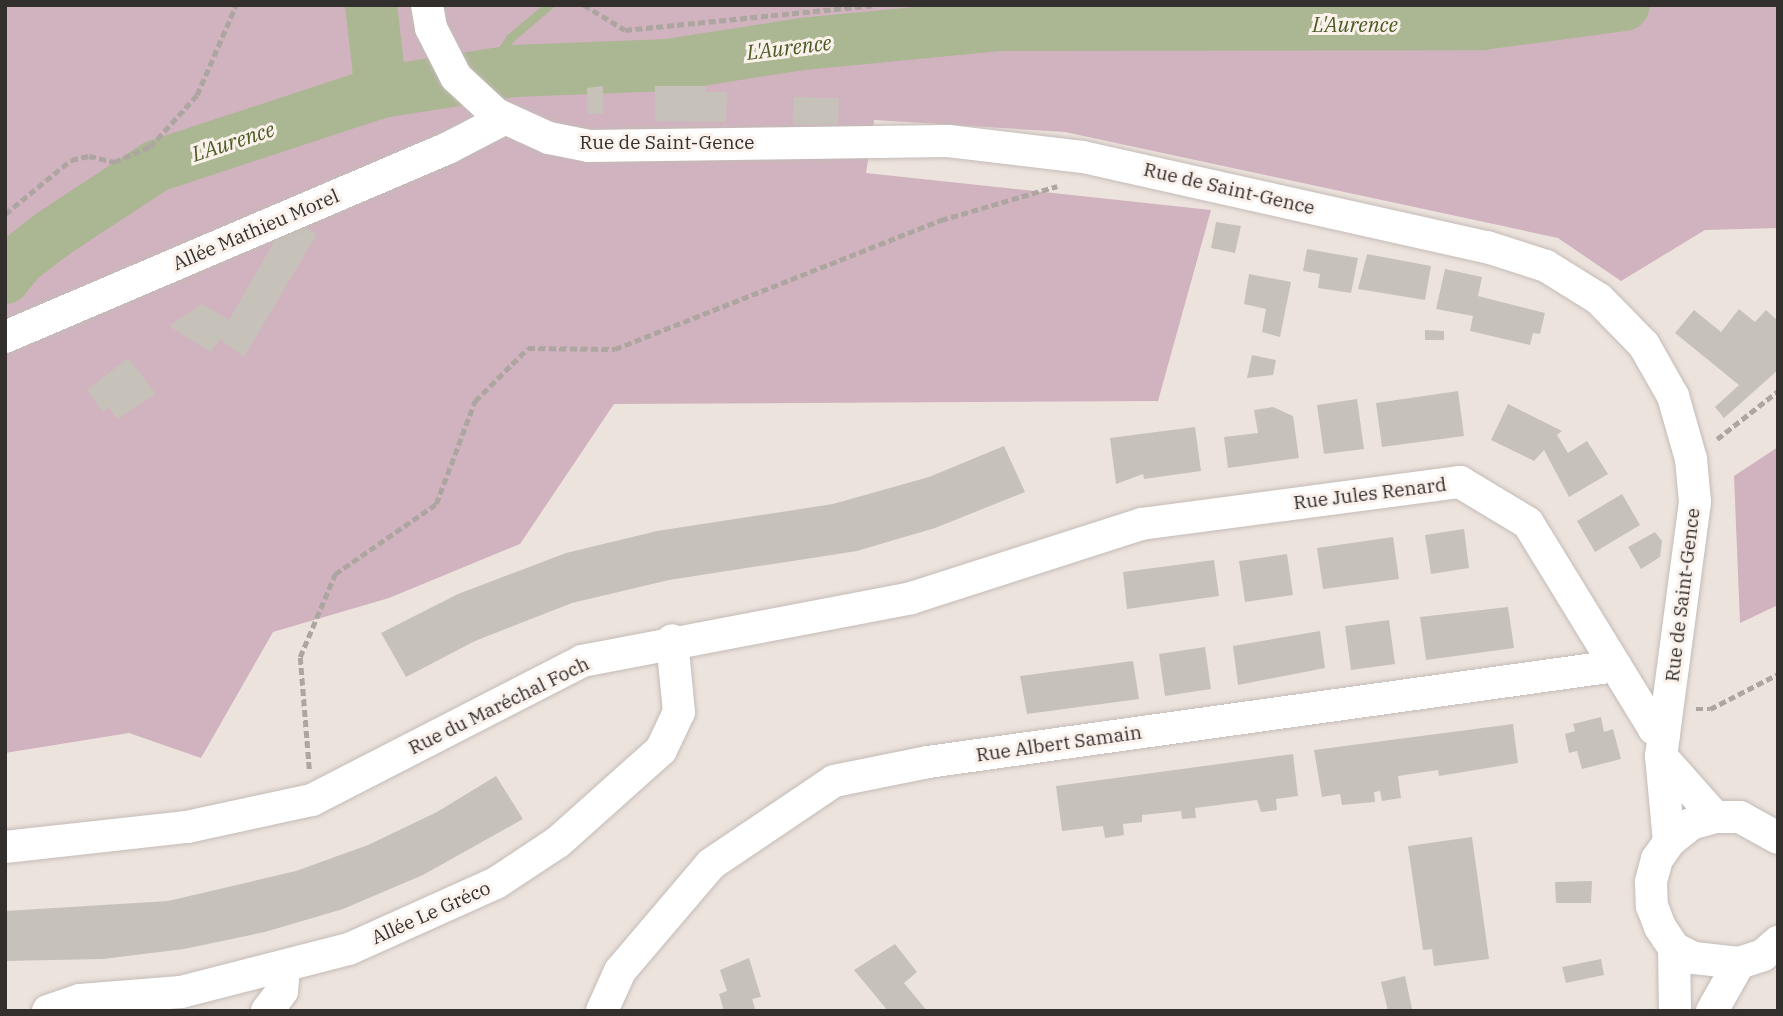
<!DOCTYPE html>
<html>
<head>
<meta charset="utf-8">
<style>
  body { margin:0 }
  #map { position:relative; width:1783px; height:1016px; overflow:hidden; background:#ece3dd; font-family:"IBM Plex Serif",serif }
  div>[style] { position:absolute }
  .green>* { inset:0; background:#d1b3c0 }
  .stream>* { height:9px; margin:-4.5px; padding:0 4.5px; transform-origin:4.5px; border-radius:4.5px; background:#abb693 }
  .river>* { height:52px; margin:-26px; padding:0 26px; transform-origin:26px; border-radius:26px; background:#abb693 }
  .building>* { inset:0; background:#c6c2ba }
  .path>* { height:4.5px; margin-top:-2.25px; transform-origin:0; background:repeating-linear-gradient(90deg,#aca5a0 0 7px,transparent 0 10.5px) }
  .roads { filter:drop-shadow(0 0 2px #c4bbb6) drop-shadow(0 0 2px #c4bbb6) }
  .minor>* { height:32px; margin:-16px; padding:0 16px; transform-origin:16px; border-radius:16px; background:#fff }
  span { translate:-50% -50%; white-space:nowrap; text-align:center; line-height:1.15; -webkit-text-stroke:6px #faf1eb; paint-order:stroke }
  .street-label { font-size:19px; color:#332f2d }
  .water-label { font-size:21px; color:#4c5b25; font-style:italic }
  .frame { position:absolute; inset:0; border:7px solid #332f2d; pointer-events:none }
</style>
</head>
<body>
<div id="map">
  <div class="green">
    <div style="clip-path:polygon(5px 5px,1778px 5px,1778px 228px,1705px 230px,1621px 281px,1558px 238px,1065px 132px,874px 120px,866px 173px,1211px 210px,1158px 401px,614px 404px,520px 544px,389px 598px,273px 632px,201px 758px,129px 733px,5px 753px)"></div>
    <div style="clip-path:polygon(1778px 447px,1778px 605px,1740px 623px,1734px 476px)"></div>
  </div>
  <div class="stream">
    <div style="left:486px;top:75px;width:44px;rotate:-57deg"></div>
    <div style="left:510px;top:38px;width:51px;rotate:-40.2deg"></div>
  </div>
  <div class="river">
    <div style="left:371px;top:5px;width:88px;rotate:83.4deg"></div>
    <div style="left:5px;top:278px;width:23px;rotate:-52deg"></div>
    <div style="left:19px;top:260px;width:44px;rotate:-37.6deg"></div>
    <div style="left:54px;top:233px;width:122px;rotate:-33.3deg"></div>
    <div style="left:156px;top:166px;width:237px;rotate:-18.2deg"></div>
    <div style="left:381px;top:92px;width:135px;rotate:-9deg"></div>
    <div style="left:514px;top:71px;width:154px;rotate:-2.2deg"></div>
    <div style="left:668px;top:65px;width:136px;rotate:-8.9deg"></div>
    <div style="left:802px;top:44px;width:200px;rotate:-5.5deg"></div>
    <div style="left:1001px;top:25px;width:481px;rotate:-0.1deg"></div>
    <div style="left:1482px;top:24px;width:143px;rotate:-7.6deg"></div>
  </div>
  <div class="building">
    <div style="clip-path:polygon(603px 86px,603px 114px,587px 114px,587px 88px)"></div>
    <div style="clip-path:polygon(655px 86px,706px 86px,706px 92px,727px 92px,726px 122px,655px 121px)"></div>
    <div style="clip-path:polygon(794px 97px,839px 98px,838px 125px,793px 125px)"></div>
    <div style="clip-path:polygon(288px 218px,317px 234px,244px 357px,220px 339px,211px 352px,169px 326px,202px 304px,229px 320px)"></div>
    <div style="clip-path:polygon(1216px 222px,1241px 226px,1235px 253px,1211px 248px)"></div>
    <div style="clip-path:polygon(1307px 249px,1358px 258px,1351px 293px,1318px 288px,1320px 274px,1303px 271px)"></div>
    <div style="clip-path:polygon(1367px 254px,1431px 266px,1425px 300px,1358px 289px)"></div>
    <div style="clip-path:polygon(1445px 269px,1482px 277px,1478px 296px,1545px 313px,1540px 334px,1533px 333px,1530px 345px,1470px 331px,1473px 316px,1436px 309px)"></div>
    <div style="clip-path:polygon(1249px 274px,1291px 282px,1280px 337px,1262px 332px,1266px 309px,1244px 304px)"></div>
    <div style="clip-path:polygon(1739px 309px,1755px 322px,1766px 310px,1778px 321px,1778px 370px,1724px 418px,1715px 407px,1739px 385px,1675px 333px,1694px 310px,1721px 332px)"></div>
    <div style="clip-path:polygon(1425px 330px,1444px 331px,1444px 340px,1425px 340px)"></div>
    <div style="clip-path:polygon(1252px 355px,1276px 360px,1273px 375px,1247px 378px)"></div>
    <div style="clip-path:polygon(128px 358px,156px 394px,117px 419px,109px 407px,103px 412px,87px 390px)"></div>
    <div style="clip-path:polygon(1458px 391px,1464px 436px,1382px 447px,1376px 403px)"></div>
    <div style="clip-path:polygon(1357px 399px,1364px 449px,1324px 454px,1317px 405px)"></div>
    <div style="clip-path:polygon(1508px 404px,1562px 431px,1557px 435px,1568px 453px,1587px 441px,1608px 474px,1569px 497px,1544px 450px,1534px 461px,1491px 440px)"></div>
    <div style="clip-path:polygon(1273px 407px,1293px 416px,1299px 458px,1228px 468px,1224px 437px,1258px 433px,1254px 410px)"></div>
    <div style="clip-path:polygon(1195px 427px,1201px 471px,1144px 479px,1143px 474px,1116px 484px,1110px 438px)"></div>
    <div style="clip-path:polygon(1004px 446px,1025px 492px,935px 528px,857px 551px,669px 580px,572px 603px,475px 641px,406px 677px,381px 633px,458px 594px,566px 553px,657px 531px,833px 504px,929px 477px)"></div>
    <div style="clip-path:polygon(1622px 494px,1640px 525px,1595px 552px,1577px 521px)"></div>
    <div style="clip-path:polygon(1464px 529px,1469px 568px,1431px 574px,1425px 535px)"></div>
    <div style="clip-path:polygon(1655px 532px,1662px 541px,1660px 557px,1641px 569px,1628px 547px)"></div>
    <div style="clip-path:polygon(1393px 537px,1399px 579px,1323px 589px,1317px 548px)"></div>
    <div style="clip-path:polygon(1287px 554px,1293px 595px,1245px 602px,1239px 561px)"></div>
    <div style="clip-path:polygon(1214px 560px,1219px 596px,1127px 609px,1123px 572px)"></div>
    <div style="clip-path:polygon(1508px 607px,1514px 648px,1426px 660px,1420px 617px)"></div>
    <div style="clip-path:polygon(1389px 620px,1395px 664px,1351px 670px,1345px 626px)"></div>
    <div style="clip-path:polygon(1320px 631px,1325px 668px,1238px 685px,1233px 646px)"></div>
    <div style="clip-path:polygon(1205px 647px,1211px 689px,1165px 696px,1159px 654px)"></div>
    <div style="clip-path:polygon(1133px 661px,1139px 699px,1027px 714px,1020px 676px)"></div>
    <div style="clip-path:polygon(1601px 717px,1604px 732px,1613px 729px,1621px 759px,1582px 769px,1577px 751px,1569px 753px,1565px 734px,1575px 731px,1573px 724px)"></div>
    <div style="clip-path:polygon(1513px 724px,1518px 763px,1439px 776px,1438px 770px,1398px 776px,1401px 798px,1382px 801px,1380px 791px,1374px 792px,1375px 802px,1342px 805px,1340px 794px,1322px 797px,1314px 750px)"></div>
    <div style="clip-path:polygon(1293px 754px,1298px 796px,1276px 799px,1277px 810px,1261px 812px,1257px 800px,1195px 808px,1196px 818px,1182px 819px,1181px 811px,1142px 815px,1142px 822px,1123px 824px,1124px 835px,1105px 838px,1103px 826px,1062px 831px,1056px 786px)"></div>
    <div style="clip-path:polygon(496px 776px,523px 819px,423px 875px,343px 909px,265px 932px,184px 949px,103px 959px,5px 961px,5px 911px,168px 901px,296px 871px,368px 845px,437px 812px)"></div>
    <div style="clip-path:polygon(1472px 837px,1489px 959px,1434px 966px,1432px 949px,1423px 950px,1408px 846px)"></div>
    <div style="clip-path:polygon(1592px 881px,1591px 903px,1556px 903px,1555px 882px)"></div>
    <div style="clip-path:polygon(895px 944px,917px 972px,904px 983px,927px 1011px,888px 1011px,854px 970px)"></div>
    <div style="clip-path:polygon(749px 958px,761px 997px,752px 999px,756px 1011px,724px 1011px,719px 994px,727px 991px,720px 970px)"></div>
    <div style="clip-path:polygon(1601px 959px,1604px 975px,1566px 983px,1562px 967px)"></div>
    <div style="clip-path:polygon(1405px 976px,1412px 1009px,1418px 1011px,1388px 1011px,1381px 982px)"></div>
  </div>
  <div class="path">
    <div style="left:584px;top:5px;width:48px;rotate:31.4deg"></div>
    <div style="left:625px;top:30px;width:250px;rotate:-5.7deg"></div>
    <div style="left:5px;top:214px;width:85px;rotate:-39.3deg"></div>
    <div style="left:71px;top:160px;width:18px;rotate:-13deg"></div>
    <div style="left:89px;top:156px;width:26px;rotate:13deg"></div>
    <div style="left:114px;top:162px;width:39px;rotate:-23deg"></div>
    <div style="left:150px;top:147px;width:70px;rotate:-47.9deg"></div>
    <div style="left:197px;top:95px;width:98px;rotate:-66.6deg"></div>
    <div style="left:1717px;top:439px;width:78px;rotate:-38.2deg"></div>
    <div style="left:1696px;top:709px;width:14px"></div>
    <div style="left:1710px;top:709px;width:76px;rotate:-27.2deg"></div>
    <div style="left:309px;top:769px;width:112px;rotate:-94.6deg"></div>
    <div style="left:300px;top:657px;width:90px;rotate:-67.1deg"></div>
    <div style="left:335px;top:574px;width:123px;rotate:-34.7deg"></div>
    <div style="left:436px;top:504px;width:110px;rotate:-69.3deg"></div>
    <div style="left:475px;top:401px;width:75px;rotate:-45deg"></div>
    <div style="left:528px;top:348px;width:87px;rotate:0.7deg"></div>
    <div style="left:615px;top:349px;width:351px;rotate:-21.6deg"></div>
    <div style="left:941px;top:220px;width:121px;rotate:-16.3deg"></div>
  </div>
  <div class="roads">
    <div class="minor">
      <div style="left:427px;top:5px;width:23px;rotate:80deg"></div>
      <div style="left:431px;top:28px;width:55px;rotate:63deg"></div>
      <div style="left:456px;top:77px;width:54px;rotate:42.8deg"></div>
      <div style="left:496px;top:114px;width:58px;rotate:24.4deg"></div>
      <div style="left:549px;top:138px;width:41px;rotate:11.3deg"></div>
      <div style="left:589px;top:146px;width:359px;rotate:-0.8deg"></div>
      <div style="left:948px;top:141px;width:136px;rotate:6.8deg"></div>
      <div style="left:1083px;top:157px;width:414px;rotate:12.6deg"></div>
      <div style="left:1487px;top:247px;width:62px;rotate:17.9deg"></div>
      <div style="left:1546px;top:266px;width:62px;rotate:31.9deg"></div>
      <div style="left:1599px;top:299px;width:64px;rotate:45.6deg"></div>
      <div style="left:1644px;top:345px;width:59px;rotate:60.4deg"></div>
      <div style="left:1673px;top:396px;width:66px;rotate:74.1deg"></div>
      <div style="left:1691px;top:459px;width:43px;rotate:84.7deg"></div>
      <div style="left:1695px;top:502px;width:256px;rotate:97.6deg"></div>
      <div style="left:1661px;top:756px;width:86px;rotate:84.7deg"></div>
      <div style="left:5px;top:337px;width:482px;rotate:-23.1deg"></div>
      <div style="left:448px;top:148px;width:63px;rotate:-27.4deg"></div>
      <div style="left:1661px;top:756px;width:81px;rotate:48.5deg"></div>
      <div style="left:1778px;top:838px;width:43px;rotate:-151.1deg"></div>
      <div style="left:1740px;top:817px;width:25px;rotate:180deg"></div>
      <div style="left:1715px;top:817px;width:25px;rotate:164deg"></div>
      <div style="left:1691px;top:824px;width:28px;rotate:141deg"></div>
      <div style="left:1669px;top:842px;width:21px;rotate:125deg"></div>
      <div style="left:1657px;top:859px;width:24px;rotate:105deg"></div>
      <div style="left:1651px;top:882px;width:24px;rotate:88deg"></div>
      <div style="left:1652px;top:906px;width:22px;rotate:69deg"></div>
      <div style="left:1660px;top:927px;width:25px;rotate:56deg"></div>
      <div style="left:1674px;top:948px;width:22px;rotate:27deg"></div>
      <div style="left:1694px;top:958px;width:45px;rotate:6.3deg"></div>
      <div style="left:1739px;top:963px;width:25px;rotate:-18deg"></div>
      <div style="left:1763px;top:955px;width:20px;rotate:-41deg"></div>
      <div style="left:5px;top:847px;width:183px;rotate:-6.3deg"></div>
      <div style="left:187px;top:827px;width:128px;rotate:-12.2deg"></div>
      <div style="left:312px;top:800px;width:304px;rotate:-27.2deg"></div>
      <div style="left:582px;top:661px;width:335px;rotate:-10.8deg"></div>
      <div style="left:911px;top:598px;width:242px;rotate:-17.8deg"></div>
      <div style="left:1141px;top:524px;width:322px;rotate:-7.5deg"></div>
      <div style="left:1460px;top:482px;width:79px;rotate:31.1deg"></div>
      <div style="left:1528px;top:523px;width:241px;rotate:58.5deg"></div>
      <div style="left:1654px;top:729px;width:12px;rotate:35deg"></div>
      <div style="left:1674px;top:948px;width:63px;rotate:89.1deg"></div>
      <div style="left:48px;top:1011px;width:34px;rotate:-19deg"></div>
      <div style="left:80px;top:1000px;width:101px;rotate:-4.5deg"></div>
      <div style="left:181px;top:992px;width:173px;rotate:-14.4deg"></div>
      <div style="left:349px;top:949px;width:161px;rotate:-24.2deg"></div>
      <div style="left:496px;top:883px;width:74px;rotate:-33.5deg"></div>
      <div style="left:558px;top:842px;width:138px;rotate:-41.8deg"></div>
      <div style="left:661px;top:750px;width:42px;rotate:-64.7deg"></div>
      <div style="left:679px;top:712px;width:72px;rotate:-95.6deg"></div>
      <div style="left:267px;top:1011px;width:25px;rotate:-53deg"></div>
      <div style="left:282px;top:991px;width:25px;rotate:-85deg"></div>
      <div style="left:602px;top:1011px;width:44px;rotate:-65.8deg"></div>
      <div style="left:620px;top:971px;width:140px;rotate:-49.6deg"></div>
      <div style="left:711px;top:864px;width:148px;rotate:-34deg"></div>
      <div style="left:834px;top:781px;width:96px;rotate:-11.4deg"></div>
      <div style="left:928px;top:762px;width:694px;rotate:-7.95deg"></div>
      <div style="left:1712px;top:1011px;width:55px;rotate:-60.6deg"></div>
    </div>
  </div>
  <div class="street-label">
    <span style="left:667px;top:143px">Rue de Saint-Gence</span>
    <span style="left:1229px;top:189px;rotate:13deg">Rue de Saint-Gence</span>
    <span style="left:256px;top:230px;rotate:-23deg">Allée Mathieu Morel</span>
    <span style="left:1370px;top:494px;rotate:-7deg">Rue Jules Renard</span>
    <span style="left:1683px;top:595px;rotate:-83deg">Rue de Saint-Gence</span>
    <span style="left:499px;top:706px;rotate:-26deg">Rue du Maréchal Foch</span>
    <span style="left:1059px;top:744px;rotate:-8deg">Rue Albert Samain</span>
    <span style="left:431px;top:913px;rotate:-24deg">Allée Le Gréco</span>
  </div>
  <div class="water-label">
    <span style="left:1355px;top:24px">L'Aurence</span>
    <span style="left:789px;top:47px;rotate:-7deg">L'Aurence</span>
    <span style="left:233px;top:141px;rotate:-18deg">L'Aurence</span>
  </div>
  <div class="frame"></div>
</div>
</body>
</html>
